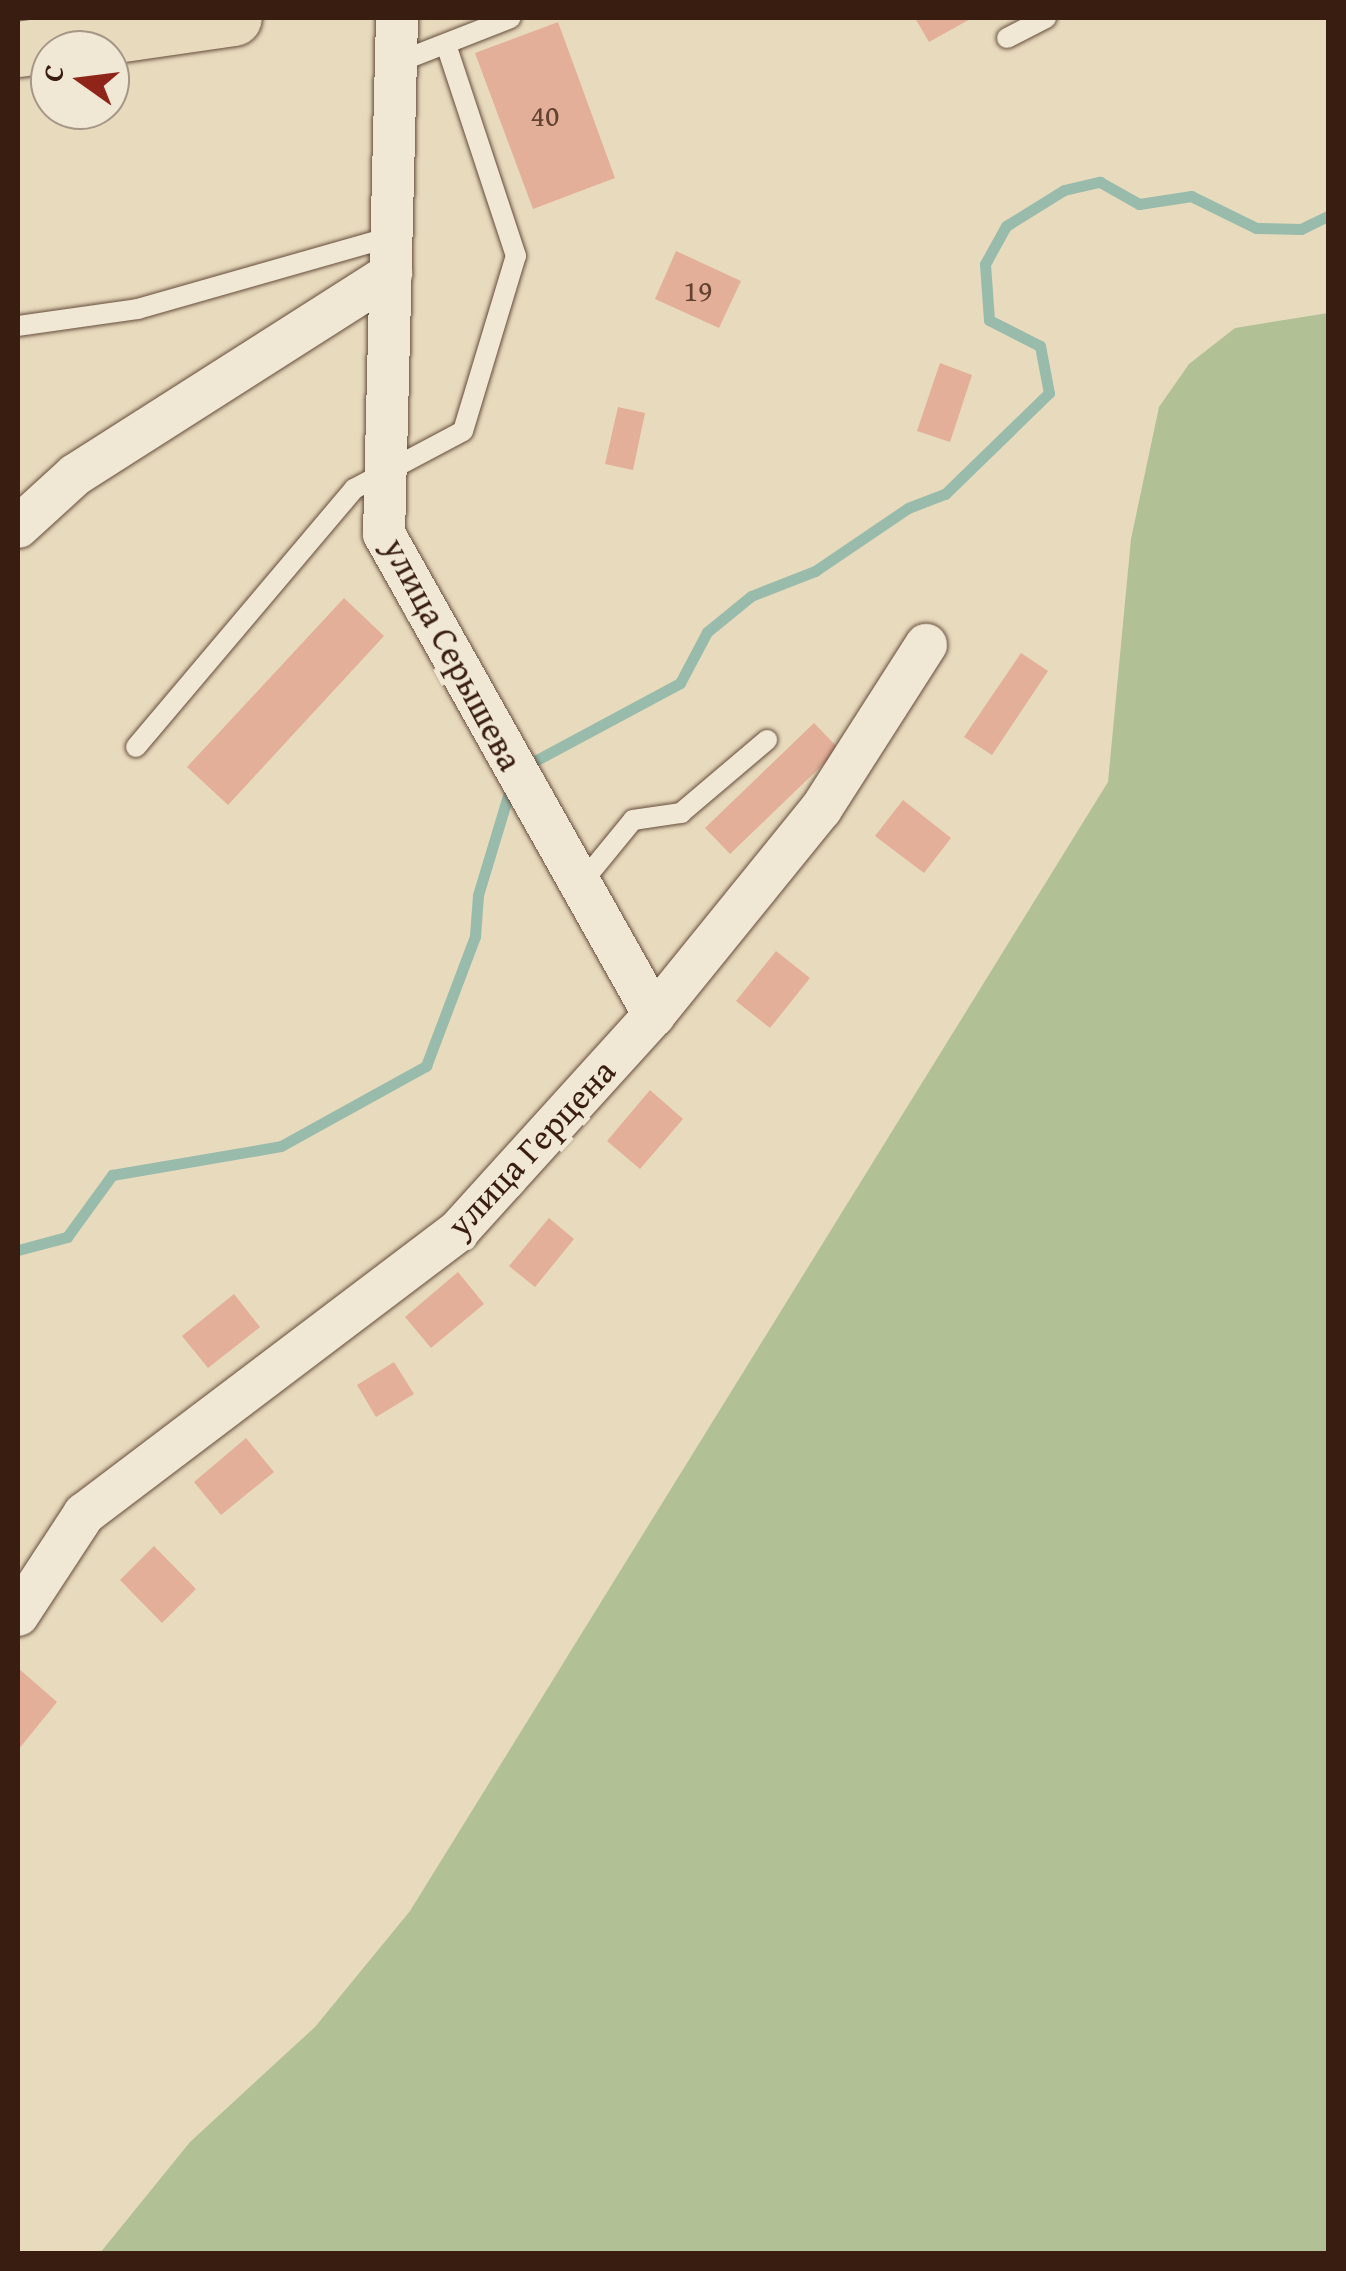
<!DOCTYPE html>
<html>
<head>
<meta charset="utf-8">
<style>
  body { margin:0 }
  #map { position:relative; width:1346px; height:2271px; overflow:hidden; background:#e8dabd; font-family:"Gentium Book Plus",serif }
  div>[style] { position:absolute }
  .green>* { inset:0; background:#b1c195 }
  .stream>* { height:11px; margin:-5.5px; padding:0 5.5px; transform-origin:5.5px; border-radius:5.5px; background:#98bbac }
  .building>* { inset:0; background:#e3af98 }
  .roads { filter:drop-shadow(0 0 2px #644c3b) drop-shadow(0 0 2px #644c3b) }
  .lane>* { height:20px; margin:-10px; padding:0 10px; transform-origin:10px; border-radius:10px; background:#f0e7d4 }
  .street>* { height:42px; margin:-21px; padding:0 21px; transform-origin:21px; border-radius:21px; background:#f0e7d4 }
  .primary>* { height:55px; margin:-27.5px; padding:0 27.5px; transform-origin:27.5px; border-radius:27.5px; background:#e8dabd }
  span { translate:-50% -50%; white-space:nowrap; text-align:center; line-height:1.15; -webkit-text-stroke:10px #f0e7d4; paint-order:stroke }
  .number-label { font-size:30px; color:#634232 }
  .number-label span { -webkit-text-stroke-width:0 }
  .street-label { font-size:35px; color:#381d10 }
  .frame { position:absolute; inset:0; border:20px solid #381d10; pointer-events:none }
  .north { position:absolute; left:30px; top:30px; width:100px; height:100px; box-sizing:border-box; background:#f0e7d4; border:2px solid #a69686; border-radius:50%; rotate:284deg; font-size:28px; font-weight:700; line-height:40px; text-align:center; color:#381d10 }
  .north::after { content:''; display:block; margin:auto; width:35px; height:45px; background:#8f2418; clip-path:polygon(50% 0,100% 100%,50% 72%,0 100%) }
</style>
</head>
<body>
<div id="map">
  <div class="green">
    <div style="clip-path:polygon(1328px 313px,1328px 2253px,100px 2253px,190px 2142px,315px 2027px,410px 1911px,1108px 782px,1131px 539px,1159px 407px,1189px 364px,1235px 328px)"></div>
  </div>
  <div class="stream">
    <div style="left:531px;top:763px;width:169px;rotate:-28.2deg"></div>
    <div style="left:680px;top:683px;width:58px;rotate:-62.1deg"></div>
    <div style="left:707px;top:632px;width:57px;rotate:-39.3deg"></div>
    <div style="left:751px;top:596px;width:69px;rotate:-21.3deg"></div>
    <div style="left:815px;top:571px;width:112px;rotate:-34.1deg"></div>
    <div style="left:908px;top:508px;width:40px;rotate:-21deg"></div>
    <div style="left:945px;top:494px;width:145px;rotate:-44.2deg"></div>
    <div style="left:1049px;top:393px;width:48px;rotate:-100.8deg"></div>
    <div style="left:1040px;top:346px;width:57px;rotate:-153deg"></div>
    <div style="left:989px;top:320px;width:56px;rotate:-94.1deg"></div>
    <div style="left:985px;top:264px;width:43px;rotate:-61.1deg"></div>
    <div style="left:1006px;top:226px;width:68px;rotate:-31.8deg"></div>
    <div style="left:1064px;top:190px;width:37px;rotate:-13deg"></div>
    <div style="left:1100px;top:182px;width:45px;rotate:29.4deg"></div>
    <div style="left:1139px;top:204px;width:53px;rotate:-8.7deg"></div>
    <div style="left:1191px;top:196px;width:72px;rotate:26.2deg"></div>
    <div style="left:1256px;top:228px;width:45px;rotate:1.3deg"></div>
    <div style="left:1301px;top:229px;width:30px;rotate:-26deg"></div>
    <div style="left:18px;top:1250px;width:51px;rotate:-14.9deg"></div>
    <div style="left:67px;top:1237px;width:77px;rotate:-54deg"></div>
    <div style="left:112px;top:1175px;width:171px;rotate:-9.7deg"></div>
    <div style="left:281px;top:1146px;width:166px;rotate:-28.9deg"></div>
    <div style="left:426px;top:1066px;width:139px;rotate:-69.3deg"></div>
    <div style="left:475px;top:936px;width:41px;rotate:-85.8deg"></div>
    <div style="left:478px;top:895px;width:108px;rotate:-73.2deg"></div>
  </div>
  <div class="building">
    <div style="clip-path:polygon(915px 18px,972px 18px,929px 42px)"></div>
    <div style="clip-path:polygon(558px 22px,615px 178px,533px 209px,475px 53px)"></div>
    <div style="clip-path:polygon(676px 251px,741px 281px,719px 328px,655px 299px)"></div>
    <div style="clip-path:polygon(940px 363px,972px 375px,950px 442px,917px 431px)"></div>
    <div style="clip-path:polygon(618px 407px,645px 413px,633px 470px,605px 464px)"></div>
    <div style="clip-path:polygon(344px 598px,384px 636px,228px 805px,187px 767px)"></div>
    <div style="clip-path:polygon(1021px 653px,1048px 671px,992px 755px,964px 737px)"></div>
    <div style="clip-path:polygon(814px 723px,839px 749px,730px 854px,705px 828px)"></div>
    <div style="clip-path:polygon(903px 800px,951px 838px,924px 873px,875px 836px)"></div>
    <div style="clip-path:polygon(776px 951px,810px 978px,770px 1028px,736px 1001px)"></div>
    <div style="clip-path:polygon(650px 1090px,683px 1119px,640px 1169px,607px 1141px)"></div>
    <div style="clip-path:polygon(549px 1218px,574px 1239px,535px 1287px,509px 1266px)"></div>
    <div style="clip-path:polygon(458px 1272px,484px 1304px,431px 1348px,405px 1317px)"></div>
    <div style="clip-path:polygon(234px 1294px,260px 1327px,208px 1368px,182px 1336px)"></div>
    <div style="clip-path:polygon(394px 1362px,414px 1394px,376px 1417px,357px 1385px)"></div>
    <div style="clip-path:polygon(246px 1438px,274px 1472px,221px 1515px,194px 1482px)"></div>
    <div style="clip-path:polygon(154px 1546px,196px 1589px,162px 1623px,120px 1580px)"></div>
    <div style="clip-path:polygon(18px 1668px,57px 1702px,18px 1750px)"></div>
  </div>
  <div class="roads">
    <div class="lane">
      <div style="left:1007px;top:38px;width:44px;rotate:-27.1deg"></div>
      <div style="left:396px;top:63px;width:123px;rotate:-21.4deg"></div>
      <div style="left:18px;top:326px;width:121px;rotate:-8.1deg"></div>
      <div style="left:138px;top:309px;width:263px;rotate:-15.9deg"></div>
      <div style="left:136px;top:747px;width:338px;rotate:-49.8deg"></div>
      <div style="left:354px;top:489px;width:123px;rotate:-28deg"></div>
      <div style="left:463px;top:431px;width:183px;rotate:-73.2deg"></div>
      <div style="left:516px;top:256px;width:223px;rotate:-108.3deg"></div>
      <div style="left:579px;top:886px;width:85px;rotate:-50.7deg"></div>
      <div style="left:633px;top:820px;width:49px;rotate:-8.3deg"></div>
      <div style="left:681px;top:813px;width:113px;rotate:-40.3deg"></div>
    </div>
    <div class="street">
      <div style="left:397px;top:18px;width:516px;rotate:91.44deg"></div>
      <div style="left:384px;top:534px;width:552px;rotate:60.69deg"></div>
      <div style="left:18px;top:527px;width:77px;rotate:-42.4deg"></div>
      <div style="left:75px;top:475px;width:375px;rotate:-32.5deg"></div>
      <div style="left:18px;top:1615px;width:121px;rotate:-56.8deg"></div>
      <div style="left:84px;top:1514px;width:470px;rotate:-37.1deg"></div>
      <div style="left:459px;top:1230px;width:290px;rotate:-47.8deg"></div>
      <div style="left:654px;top:1015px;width:265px;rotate:-51deg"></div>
      <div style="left:821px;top:809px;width:195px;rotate:-57.4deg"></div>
    </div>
    <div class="primary">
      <div style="left:18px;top:49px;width:218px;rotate:-8.2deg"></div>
    </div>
  </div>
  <div class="number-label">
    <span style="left:545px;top:115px">40</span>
    <span style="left:698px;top:290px">19</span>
  </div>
  <div class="street-label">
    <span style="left:453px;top:654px;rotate:62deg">улица Серышева</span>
    <span style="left:531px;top:1148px;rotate:-47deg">улица Герцена</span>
  </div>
  <div class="frame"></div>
  <div class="north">С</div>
</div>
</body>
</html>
